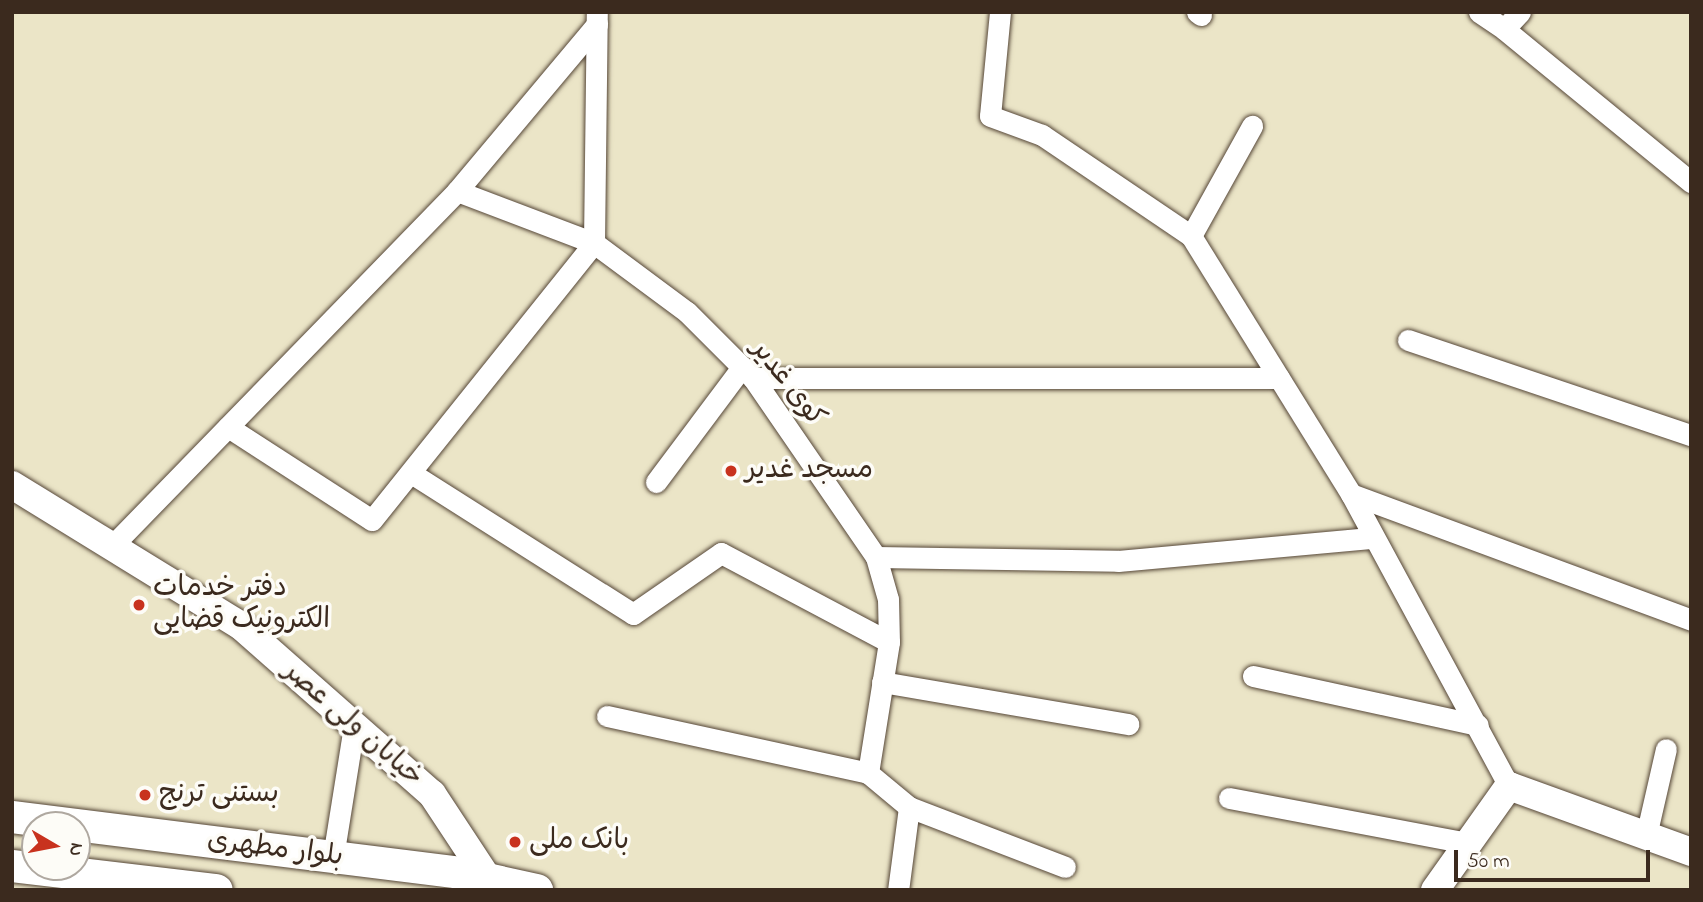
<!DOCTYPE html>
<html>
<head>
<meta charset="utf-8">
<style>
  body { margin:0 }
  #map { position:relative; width:1703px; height:902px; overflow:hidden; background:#ebe5c7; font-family:"Indie Flower","Playpen Sans Arabic",sans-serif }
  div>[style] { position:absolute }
  .roads { filter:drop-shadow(0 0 2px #554637) drop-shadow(0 0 2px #554637) }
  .minor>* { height:21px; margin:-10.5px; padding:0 10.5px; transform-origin:10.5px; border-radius:10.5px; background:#fff }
  .tertiary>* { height:28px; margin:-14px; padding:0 14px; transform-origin:14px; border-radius:14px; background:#fff }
  .secondary>* { height:32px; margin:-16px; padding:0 16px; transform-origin:16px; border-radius:16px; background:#fff }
  .dots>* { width:19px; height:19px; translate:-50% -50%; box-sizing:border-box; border:4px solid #fdfcf7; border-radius:50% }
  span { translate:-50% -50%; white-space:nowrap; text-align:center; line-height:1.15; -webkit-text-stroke:7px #fdfcf7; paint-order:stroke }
  .street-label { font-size:28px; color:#3b2a1e }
  .poi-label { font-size:28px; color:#3b2a1e }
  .left { translate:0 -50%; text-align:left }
  .frame { position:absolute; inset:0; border:14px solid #3b2a1e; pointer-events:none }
  .north { position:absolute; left:21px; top:811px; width:70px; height:70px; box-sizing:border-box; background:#fdfcf7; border:2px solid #afa8a0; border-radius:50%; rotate:100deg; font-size:19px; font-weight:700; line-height:28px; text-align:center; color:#3b2a1e }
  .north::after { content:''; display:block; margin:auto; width:24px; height:32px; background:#c8321e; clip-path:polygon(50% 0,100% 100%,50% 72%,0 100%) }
  .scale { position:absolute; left:1454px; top:850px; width:196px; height:32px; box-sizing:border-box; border:4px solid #3b2a1e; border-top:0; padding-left:9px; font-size:21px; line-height:24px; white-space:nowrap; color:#3b2a1e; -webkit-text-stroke:5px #fdfcf7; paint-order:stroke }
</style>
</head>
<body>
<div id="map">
  <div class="roads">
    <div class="minor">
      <div style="left:1000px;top:12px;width:104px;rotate:95.5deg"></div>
      <div style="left:990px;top:116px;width:55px;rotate:20.1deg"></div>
      <div style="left:1042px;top:135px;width:180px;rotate:34.1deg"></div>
      <div style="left:1191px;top:236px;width:304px;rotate:58.2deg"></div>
      <div style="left:1351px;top:494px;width:332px;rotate:61.6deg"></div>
      <div style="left:1197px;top:12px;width:5px;rotate:37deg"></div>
      <div style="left:1479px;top:12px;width:30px;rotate:34deg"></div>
      <div style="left:1520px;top:12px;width:23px;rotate:133deg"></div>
      <div style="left:1504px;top:29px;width:242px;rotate:39.3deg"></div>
      <div style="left:457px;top:191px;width:147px;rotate:20.8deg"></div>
      <div style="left:594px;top:243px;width:116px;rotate:36.6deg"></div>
      <div style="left:687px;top:312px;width:93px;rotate:45deg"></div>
      <div style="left:753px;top:378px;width:217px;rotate:55.5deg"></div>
      <div style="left:876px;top:557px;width:44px;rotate:74.1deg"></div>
      <div style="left:888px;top:599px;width:43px;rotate:88.7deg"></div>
      <div style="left:889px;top:642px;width:133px;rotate:99.1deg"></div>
      <div style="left:868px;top:773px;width:53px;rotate:39.7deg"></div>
      <div style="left:909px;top:807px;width:84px;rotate:97.5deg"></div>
      <div style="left:1191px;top:236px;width:126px;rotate:-61deg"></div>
      <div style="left:1408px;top:340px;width:299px;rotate:18.6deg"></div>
      <div style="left:753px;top:378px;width:526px"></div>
      <div style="left:228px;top:427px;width:171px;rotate:32.9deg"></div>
      <div style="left:372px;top:520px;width:355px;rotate:-51.3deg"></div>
      <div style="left:594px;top:243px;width:231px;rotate:-89.3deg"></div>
      <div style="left:411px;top:473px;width:263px;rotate:32.4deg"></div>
      <div style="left:633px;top:614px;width:107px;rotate:-34.7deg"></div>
      <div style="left:721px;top:553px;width:190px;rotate:27.9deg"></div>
      <div style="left:656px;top:482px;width:144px;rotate:-53.2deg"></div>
      <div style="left:1351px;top:494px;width:363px;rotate:20.3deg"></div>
      <div style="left:112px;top:546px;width:495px;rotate:-45.8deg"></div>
      <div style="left:457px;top:191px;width:218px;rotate:-50deg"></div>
      <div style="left:876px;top:557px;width:242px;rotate:0.9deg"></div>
      <div style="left:1118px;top:561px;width:256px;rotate:-5.2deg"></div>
      <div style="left:1253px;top:676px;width:230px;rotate:12.3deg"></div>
      <div style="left:882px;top:682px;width:250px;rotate:9.7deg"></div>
      <div style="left:607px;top:716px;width:267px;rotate:12.3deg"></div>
      <div style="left:1229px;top:798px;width:242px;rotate:10.7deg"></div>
      <div style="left:909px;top:807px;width:167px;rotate:21deg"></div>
      <div style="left:1646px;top:836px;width:89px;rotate:-77.1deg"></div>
      <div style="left:333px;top:857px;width:133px;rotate:-80.9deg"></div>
    </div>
    <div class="tertiary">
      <div style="left:12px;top:485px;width:268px;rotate:31.6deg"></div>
      <div style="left:240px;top:625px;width:256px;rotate:41.4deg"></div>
      <div style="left:432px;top:794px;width:102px;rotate:56.6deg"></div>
      <div style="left:1435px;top:890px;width:128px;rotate:-54.6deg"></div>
      <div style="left:1509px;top:786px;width:194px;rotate:19.9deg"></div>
    </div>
    <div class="secondary">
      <div style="left:12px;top:817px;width:450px;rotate:7.1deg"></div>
      <div style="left:459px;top:873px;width:80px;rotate:12.3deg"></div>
      <div style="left:12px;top:866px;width:206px;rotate:6.7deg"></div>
    </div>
  </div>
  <div class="dots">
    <div style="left:731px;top:471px;background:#c8321e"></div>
    <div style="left:139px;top:605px;background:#c8321e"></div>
    <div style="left:145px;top:795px;background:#c8321e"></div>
    <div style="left:515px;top:842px;background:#c8321e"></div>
  </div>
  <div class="street-label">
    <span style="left:787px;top:384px;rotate:52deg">کوی غدیر</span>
    <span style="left:352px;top:725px;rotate:41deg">خیابان ولی عصر</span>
    <span style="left:275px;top:850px;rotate:7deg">بلوار مطهری</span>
  </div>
  <div class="poi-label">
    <span class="left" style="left:745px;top:471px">مسجد غدیر</span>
    <span class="left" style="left:153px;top:605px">دفتر خدمات<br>الکترونیک قضایی</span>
    <span class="left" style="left:159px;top:795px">بستنی ترنج</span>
    <span class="left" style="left:529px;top:842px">بانک ملی</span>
  </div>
  <div class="frame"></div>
  <div class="north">N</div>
  <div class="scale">50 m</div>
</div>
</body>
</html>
